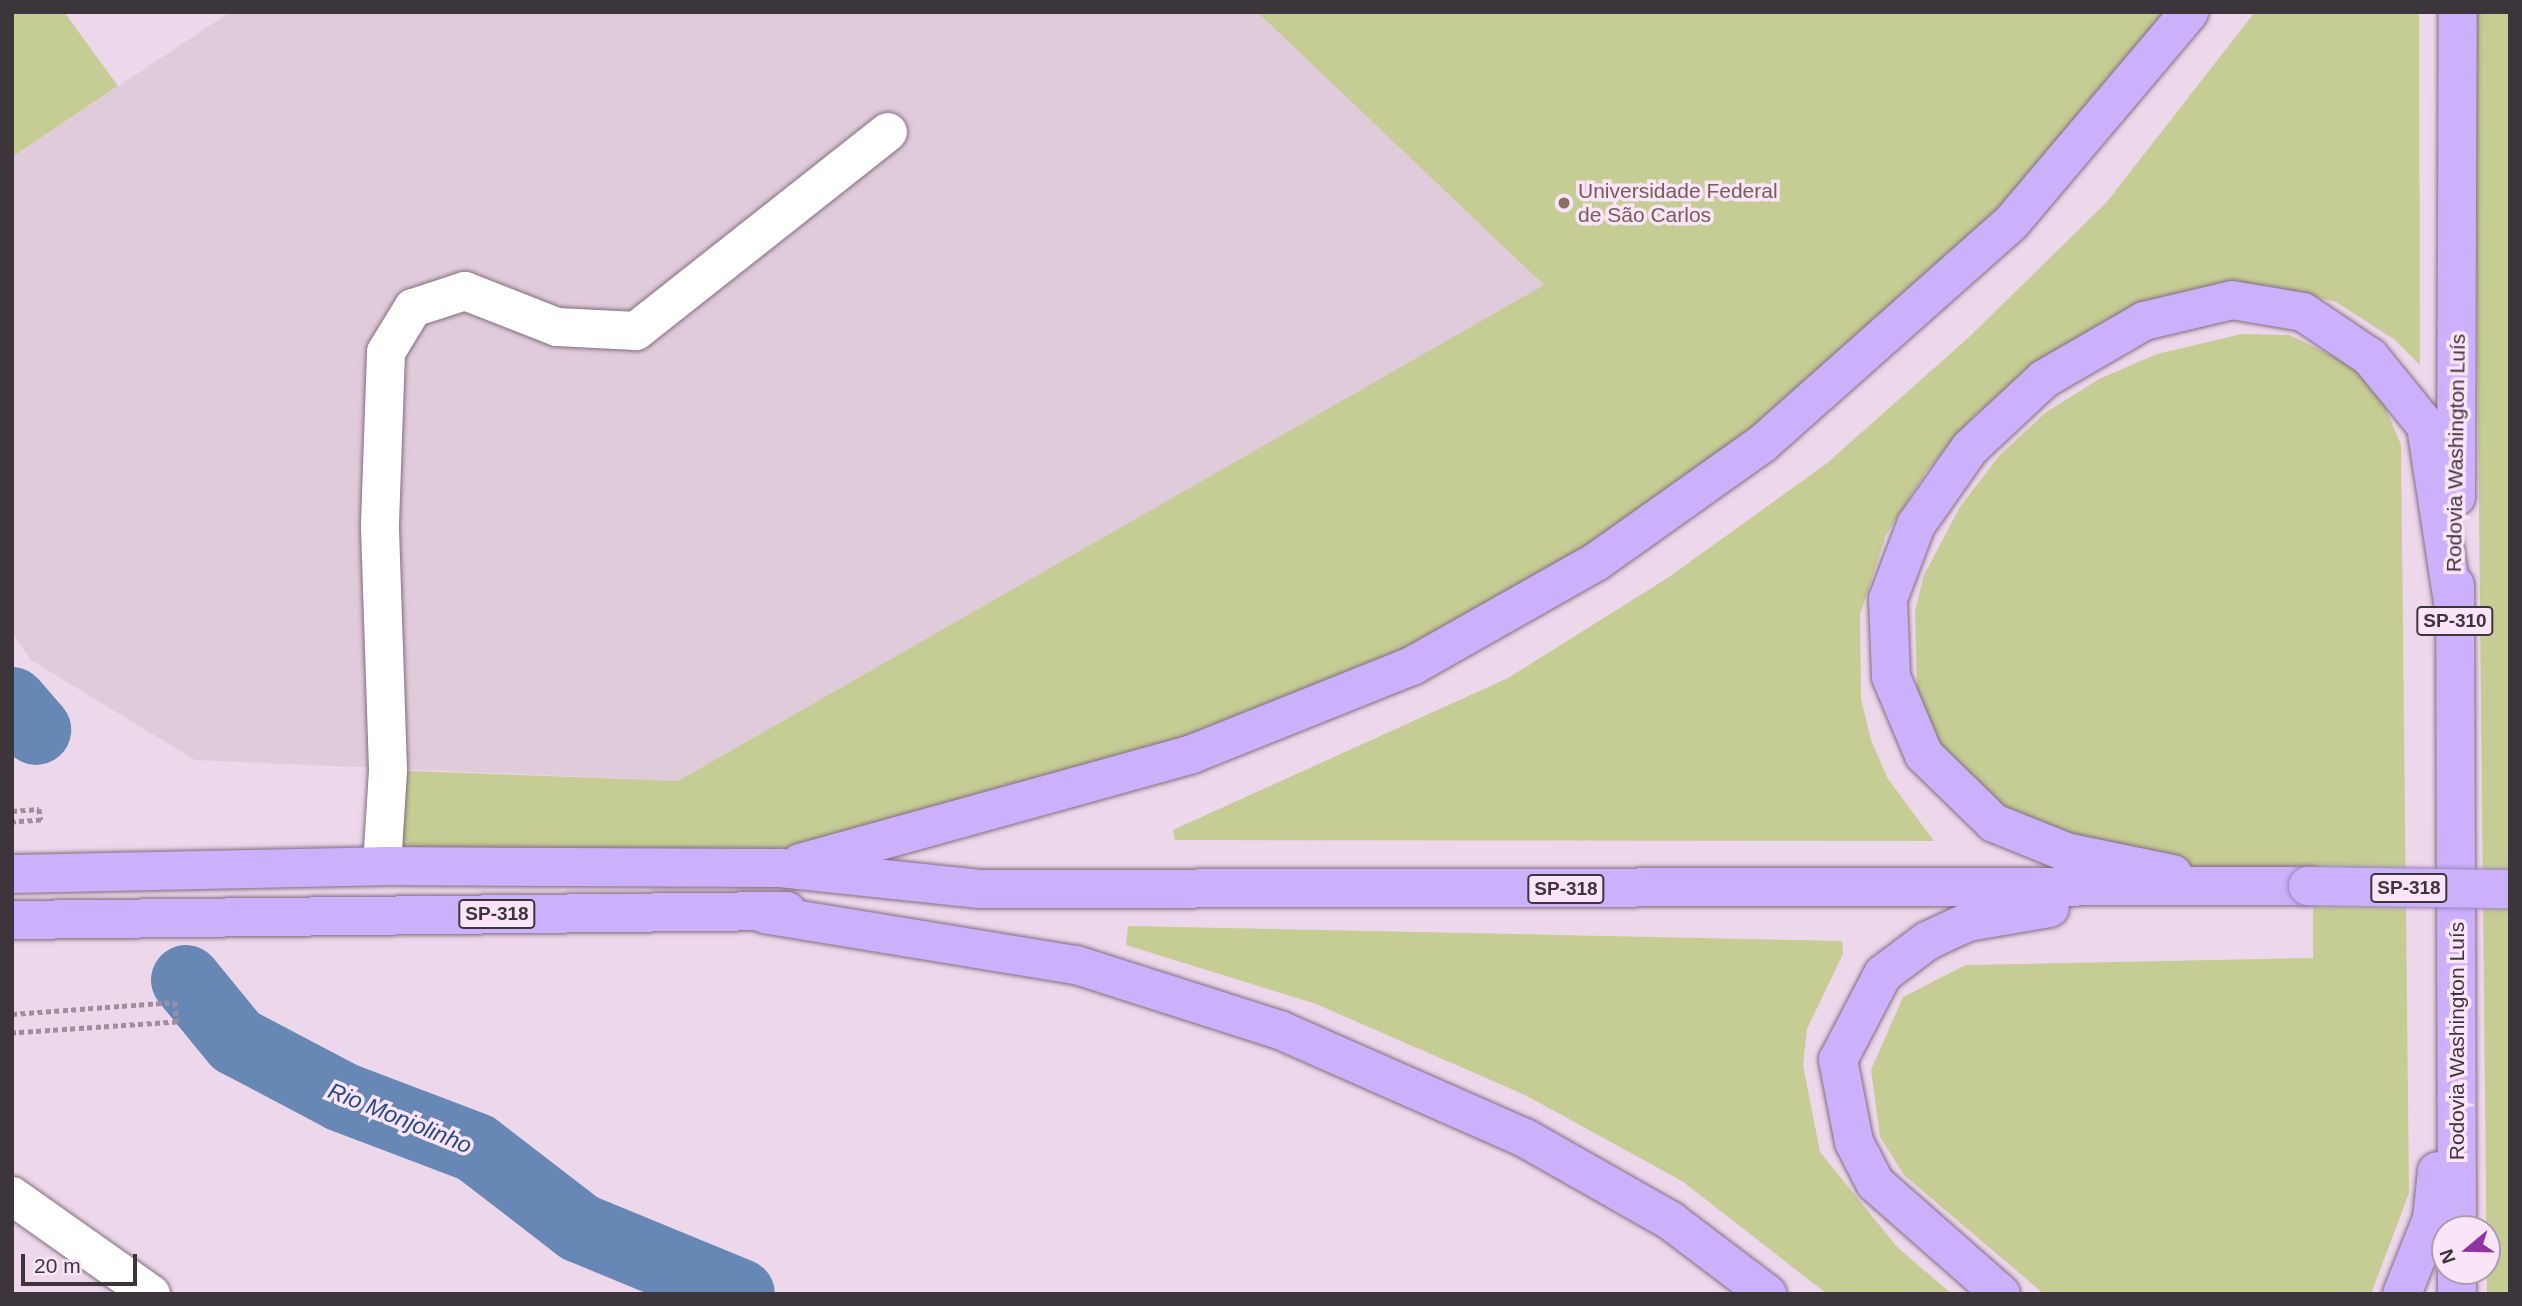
<!DOCTYPE html>
<html>
<head>
<meta charset="utf-8">
<style>
  body { margin:0 }
  #map { position:relative; width:2522px; height:1306px; overflow:hidden; background:#edd7eb; font-family:Arial,sans-serif }
  div>[style] { position:absolute }
  .industrial>* { inset:0; background:#e0cbda }
  .green>* { inset:0; background:#c5cc94 }
  .stream>* { height:12px; margin:-6px; padding:0 6px; transform-origin:6px; border-radius:6px; background:#6787b5 }
  .river>* { height:70px; margin:-35px; padding:0 35px; transform-origin:35px; border-radius:35px; background:#6787b5 }
  .path>* { height:4.5px; margin-top:-2.25px; transform-origin:0; background:repeating-linear-gradient(90deg,#9f8f9e 0 5px,transparent 0 8.5px) }
  .roads { filter:drop-shadow(0 0 2px #816d7f) drop-shadow(0 0 2px #816d7f) }
  .minor>* { height:38px; margin:-19px; padding:0 19px; transform-origin:19px; border-radius:19px; background:#fff }
  .highway>* { height:38px; margin:-19px; padding:0 19px; transform-origin:19px; border-radius:19px; background:#cbb0fc }
  .bridges { filter:drop-shadow(0 0 2px #9985b9) drop-shadow(0 0 2px #9985b9) }
  .highway-bridge>* { height:38px; margin:-19px; padding:0 19px; transform-origin:19px; border-radius:19px; background:#cbb0fc }
  .dots>* { width:19px; height:19px; translate:-50% -50%; box-sizing:border-box; border:4px solid #fae4f8; border-radius:50% }
  span { translate:-50% -50%; white-space:nowrap; text-align:center; line-height:1.15; -webkit-text-stroke:7px #fae4f8; paint-order:stroke }
  .shield-label span { padding:2px 5px; background:#fae4f8; border:2px solid; border-radius:5px; -webkit-text-stroke-width:0 }
  .shield-label { font-size:19px; color:#3d353c; font-weight:700 }
  .education-label { font-size:21px; color:#785e54 }
  .left { translate:0 -50%; text-align:left }
  .street-label { font-size:21px; color:#3d353c }
  .water-label { font-size:23px; color:#214a85; font-style:italic }
  .frame { position:absolute; inset:0; border:14px solid #3d353c; pointer-events:none }
  .north { position:absolute; left:2431px; top:1215px; width:70px; height:70px; box-sizing:border-box; background:#fae4f8; border:2px solid #ae9ead; border-radius:50%; rotate:251deg; font-size:19px; font-weight:700; line-height:28px; text-align:center; color:#3d353c }
  .north::after { content:''; display:block; margin:auto; width:24px; height:32px; background:#8f35a0; clip-path:polygon(50% 0,100% 100%,50% 72%,0 100%) }
  .scale { position:absolute; left:21px; top:1254px; width:116px; height:32px; box-sizing:border-box; border:4px solid #3d353c; border-top:0; padding-left:9px; font-size:21px; line-height:24px; white-space:nowrap; color:#3d353c; -webkit-text-stroke:5px #fae4f8; paint-order:stroke }
</style>
</head>
<body>
<div id="map">
  <div class="industrial">
    <div style="clip-path:polygon(230px 12px,1257px 12px,1545px 285px,678px 781px,195px 760px,31px 660px,12px 632px,12px 157px)"></div>
  </div>
  <div class="green">
    <div style="clip-path:polygon(12px 12px,64px 12px,118px 86px,12px 157px)"></div>
    <div style="clip-path:polygon(1257px 12px,2189px 12px,2128px 92px,1762px 444px,1412px 666px,780px 868px,382px 866px,388px 770px,678px 781px,1544px 285px)"></div>
    <div style="clip-path:polygon(2255px 12px,2419px 12px,2420px 365px,2395px 340px,2336px 302px,2269px 286px,2234px 285px,2033px 368px,1975px 415px,1926px 472px,1886px 535px,1860px 615px,1861px 699px,1871px 740px,1888px 779px,1934px 841px,1175px 840px,1173px 830px,1508px 678px,1669px 577px,1826px 464px,1968px 338px,2106px 203px)"></div>
    <div style="clip-path:polygon(2474px 12px,2510px 12px,2510px 1294px,2487px 1294px)"></div>
    <div style="clip-path:polygon(2242px 334px,2289px 335px,2352px 365px,2383px 402px,2401px 445px,2409px 1193px,2371px 1294px,2044px 1294px,1904px 1175px,1880px 1137px,1871px 1070px,1903px 997px,1966px 965px,2313px 958px,2313px 872px,2134px 869px,1967px 790px,1928px 725px,1917px 688px,1915px 611px,1924px 575px,1960px 507px,1998px 457px,2045px 413px,2099px 379px,2157px 354px)"></div>
    <div style="clip-path:polygon(1128px 926px,1842px 941px,1843px 954px,1807px 1029px,1803px 1065px,1820px 1152px,1898px 1248px,1952px 1294px,1827px 1294px,1682px 1181px,1525px 1095px,1316px 1004px,1126px 945px)"></div>
  </div>
  <div class="stream">
    <div style="left:12px;top:734px;width:24px;rotate:-9deg"></div>
  </div>
  <div class="river">
    <div style="left:12px;top:702px;width:37px;rotate:49deg"></div>
    <div style="left:186px;top:980px;width:79px;rotate:50.7deg"></div>
    <div style="left:236px;top:1041px;width:120px;rotate:27.8deg"></div>
    <div style="left:342px;top:1097px;width:143px;rotate:20.8deg"></div>
    <div style="left:476px;top:1148px;width:131px;rotate:37.6deg"></div>
    <div style="left:580px;top:1228px;width:173px;rotate:22.4deg"></div>
  </div>
  <div class="path">
    <div style="left:12px;top:811px;width:27px;rotate:-4deg"></div>
    <div style="left:39px;top:809px;width:11px;rotate:80deg"></div>
    <div style="left:41px;top:820px;width:29px;rotate:176deg"></div>
    <div style="left:12px;top:1014px;width:163px;rotate:-4.2deg"></div>
    <div style="left:175px;top:1002px;width:20px;rotate:84deg"></div>
    <div style="left:177px;top:1022px;width:165px;rotate:176.2deg"></div>
  </div>
  <div class="roads">
    <div class="minor">
      <div style="left:382px;top:866px;width:96px;rotate:-86.4deg"></div>
      <div style="left:388px;top:770px;width:246px;rotate:-91.9deg"></div>
      <div style="left:380px;top:524px;width:172px;rotate:-88deg"></div>
      <div style="left:386px;top:352px;width:52px;rotate:-58.5deg"></div>
      <div style="left:413px;top:308px;width:55px;rotate:-18.1deg"></div>
      <div style="left:465px;top:291px;width:99px;rotate:21.4deg"></div>
      <div style="left:557px;top:327px;width:79px;rotate:2.9deg"></div>
      <div style="left:636px;top:331px;width:321px;rotate:-38.3deg"></div>
      <div style="left:12px;top:1196px;width:170px;rotate:35.2deg"></div>
    </div>
    <div class="highway">
      <div style="left:2456px;top:497px;width:485px;rotate:-89.8deg"></div>
      <div style="left:2455px;top:585px;width:644px;rotate:89.82deg"></div>
      <div style="left:800px;top:863px;width:407px;rotate:-15.5deg"></div>
      <div style="left:1192px;top:754px;width:237px;rotate:-21.8deg"></div>
      <div style="left:1412px;top:666px;width:211px;rotate:-29.5deg"></div>
      <div style="left:1596px;top:562px;width:204px;rotate:-35.4deg"></div>
      <div style="left:1762px;top:444px;width:333px;rotate:-41.6deg"></div>
      <div style="left:2011px;top:223px;width:276px;rotate:-49.8deg"></div>
      <div style="left:12px;top:874px;width:370px;rotate:-1.2deg"></div>
      <div style="left:382px;top:866px;width:398px;rotate:0.3deg"></div>
      <div style="left:780px;top:868px;width:201px;rotate:6deg"></div>
      <div style="left:980px;top:889px;width:1328px;rotate:-0.13deg"></div>
      <div style="left:2173px;top:874px;width:109px;rotate:-168.4deg"></div>
      <div style="left:2066px;top:852px;width:78px;rotate:-158.1deg"></div>
      <div style="left:1994px;top:823px;width:98px;rotate:-135.8deg"></div>
      <div style="left:1924px;top:755px;width:85px;rotate:-112.9deg"></div>
      <div style="left:1891px;top:677px;width:78px;rotate:-92.2deg"></div>
      <div style="left:1888px;top:599px;width:79px;rotate:-69.3deg"></div>
      <div style="left:1916px;top:525px;width:94px;rotate:-55deg"></div>
      <div style="left:1970px;top:448px;width:101px;rotate:-43deg"></div>
      <div style="left:2044px;top:379px;width:116px;rotate:-30.1deg"></div>
      <div style="left:2144px;top:321px;width:90px;rotate:-13.4deg"></div>
      <div style="left:2232px;top:300px;width:72px;rotate:9.6deg"></div>
      <div style="left:2303px;top:312px;width:81px;rotate:33.9deg"></div>
      <div style="left:2370px;top:357px;width:89px;rotate:50.9deg"></div>
      <div style="left:2426px;top:426px;width:186px;rotate:81.3deg"></div>
      <div style="left:764px;top:914px;width:316px;rotate:9.3deg"></div>
      <div style="left:1076px;top:965px;width:214px;rotate:17.7deg"></div>
      <div style="left:1280px;top:1030px;width:268px;rotate:23.8deg"></div>
      <div style="left:1525px;top:1138px;width:168px;rotate:29.6deg"></div>
      <div style="left:1671px;top:1221px;width:121px;rotate:37.2deg"></div>
      <div style="left:12px;top:920px;width:775px;rotate:-0.67deg"></div>
      <div style="left:2001px;top:1294px;width:168px;rotate:-138.6deg"></div>
      <div style="left:1875px;top:1183px;width:46px;rotate:-117.1deg"></div>
      <div style="left:1854px;top:1142px;width:84px;rotate:-101deg"></div>
      <div style="left:1838px;top:1060px;width:97px;rotate:-62.4deg"></div>
      <div style="left:1883px;top:974px;width:55px;rotate:-36.9deg"></div>
      <div style="left:1927px;top:941px;width:45px;rotate:-24.9deg"></div>
      <div style="left:1968px;top:922px;width:83px;rotate:-9.7deg"></div>
      <div style="left:2402px;top:1294px;width:81px;rotate:-68.2deg"></div>
      <div style="left:2432px;top:1219px;width:48px;rotate:-84.1deg"></div>
      <div style="left:2457px;top:1294px;width:23px;rotate:-90deg"></div>
    </div>
  </div>
  <div class="bridges">
    <div class="highway-bridge">
      <div style="left:2308px;top:886px;width:202px;rotate:0.9deg"></div>
    </div>
  </div>
  <div class="dots">
    <div style="left:1564px;top:203px;background:#8d6e63"></div>
  </div>
  <div class="shield-label">
    <span style="left:2455px;top:621px">SP-310</span>
    <span style="left:2409px;top:888px">SP-318</span>
    <span style="left:1566px;top:889px">SP-318</span>
    <span style="left:497px;top:914px">SP-318</span>
  </div>
  <div class="education-label">
    <span class="left" style="left:1578px;top:203px">Universidade Federal<br>de São Carlos</span>
  </div>
  <div class="street-label">
    <span style="left:2456px;top:453px;rotate:-89deg">Rodovia Washington Luís</span>
    <span style="left:2457px;top:1041px;rotate:-90deg">Rodovia Washington Luís</span>
  </div>
  <div class="water-label">
    <span style="left:400px;top:1118px;rotate:22deg">Rio Monjolinho</span>
  </div>
  <div class="frame"></div>
  <div class="north">N</div>
  <div class="scale">20 m</div>
</div>
</body>
</html>
